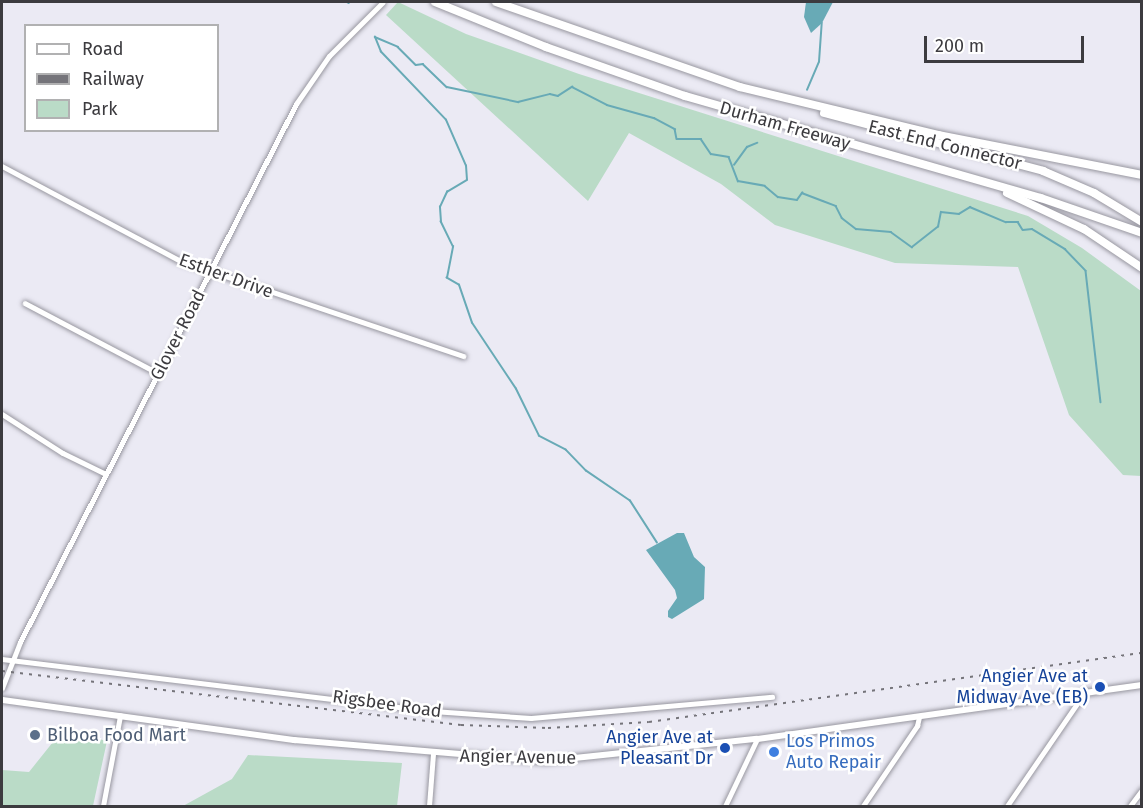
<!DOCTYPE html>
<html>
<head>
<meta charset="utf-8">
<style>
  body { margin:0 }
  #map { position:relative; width:1143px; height:808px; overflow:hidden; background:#ebeaf4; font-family:"Fira Sans",sans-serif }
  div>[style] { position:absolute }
  .green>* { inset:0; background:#badbc7 }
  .water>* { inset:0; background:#68aab6 }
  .stream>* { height:1.5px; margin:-0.75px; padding:0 0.75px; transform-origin:0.75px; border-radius:0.75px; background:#68aab6 }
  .roads { filter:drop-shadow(0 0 2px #9897a0) drop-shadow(0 0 2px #9897a0) }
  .minor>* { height:4.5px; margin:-2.25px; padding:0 2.25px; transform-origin:2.25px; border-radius:2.25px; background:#fff }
  .tertiary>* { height:5px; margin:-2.5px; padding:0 2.5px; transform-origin:2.5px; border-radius:2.5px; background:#fff }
  .secondary>* { height:6px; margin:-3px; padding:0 3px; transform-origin:3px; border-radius:3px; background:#fff }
  .motorway>* { height:8px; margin:-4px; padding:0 4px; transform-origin:4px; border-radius:4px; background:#fff }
  .rail>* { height:1.5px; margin-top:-0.75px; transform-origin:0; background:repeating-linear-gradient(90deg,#75747a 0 3px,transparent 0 9px) }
  .dots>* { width:16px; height:16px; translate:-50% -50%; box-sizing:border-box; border:3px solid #fff; border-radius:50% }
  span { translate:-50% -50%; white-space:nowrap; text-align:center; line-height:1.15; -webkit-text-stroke:5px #fff; paint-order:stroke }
  .street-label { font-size:18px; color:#3c3b3f }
  .transit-label { font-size:18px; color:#164399 }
  .right { translate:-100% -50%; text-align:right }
  .service-label { font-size:18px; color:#4e5e75 }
  .left { translate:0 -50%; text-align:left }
  .shop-label { font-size:18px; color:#366cbe }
  .frame { position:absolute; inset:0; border:3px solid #3c3b3f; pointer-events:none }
  .legend { position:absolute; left:24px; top:24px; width:195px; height:108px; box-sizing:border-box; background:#fff; border:2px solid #b1b1b2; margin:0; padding:8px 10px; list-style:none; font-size:18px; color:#3c3b3f }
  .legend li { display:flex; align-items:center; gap:12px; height:30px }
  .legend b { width:30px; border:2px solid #b1b1b2 }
  .scale { position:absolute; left:924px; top:36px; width:160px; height:27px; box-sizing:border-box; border:3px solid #3c3b3f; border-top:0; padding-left:8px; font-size:18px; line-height:21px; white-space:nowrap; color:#3c3b3f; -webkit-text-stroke:4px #fff; paint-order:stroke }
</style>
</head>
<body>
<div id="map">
  <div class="green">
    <div style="clip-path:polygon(398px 2px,466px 34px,579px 74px,1028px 216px,1082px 248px,1141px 291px,1141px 476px,1123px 475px,1069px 415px,1018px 267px,895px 263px,775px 225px,721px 184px,629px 133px,588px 201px,386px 15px)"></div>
    <div style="clip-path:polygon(69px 732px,107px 741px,93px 806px,2px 806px,2px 770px,29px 772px,53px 742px)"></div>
    <div style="clip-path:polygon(248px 755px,402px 763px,397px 806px,183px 806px,232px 779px)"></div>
  </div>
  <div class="water">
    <div style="clip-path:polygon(806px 2px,833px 2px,822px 23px,811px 33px,804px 17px)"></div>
    <div style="clip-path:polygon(677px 533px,684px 533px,694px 557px,705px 567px,704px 599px,672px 619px,668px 617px,668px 611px,677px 598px,675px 590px,646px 550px)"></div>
  </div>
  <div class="stream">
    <div style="left:347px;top:2px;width:2px;rotate:27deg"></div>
    <div style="left:807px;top:90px;width:30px;rotate:-67deg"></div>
    <div style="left:819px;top:62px;width:39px;rotate:-86deg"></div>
    <div style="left:734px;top:165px;width:22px;rotate:-54deg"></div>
    <div style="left:747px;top:147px;width:11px;rotate:-22deg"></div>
    <div style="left:657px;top:543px;width:50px;rotate:-122.7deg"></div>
    <div style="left:630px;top:501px;width:53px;rotate:-145.7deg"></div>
    <div style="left:586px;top:471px;width:29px;rotate:-134deg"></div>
    <div style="left:566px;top:450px;width:30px;rotate:-153deg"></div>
    <div style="left:539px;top:436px;width:52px;rotate:-116.1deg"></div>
    <div style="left:516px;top:389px;width:79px;rotate:-123.7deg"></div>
    <div style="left:472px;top:323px;width:40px;rotate:-108.9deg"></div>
    <div style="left:459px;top:285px;width:14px;rotate:-150deg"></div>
    <div style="left:447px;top:278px;width:32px;rotate:-79deg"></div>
    <div style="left:453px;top:247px;width:28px;rotate:-116deg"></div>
    <div style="left:441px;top:222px;width:15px;rotate:-94deg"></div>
    <div style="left:440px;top:207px;width:17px;rotate:-65deg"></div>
    <div style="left:447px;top:192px;width:23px;rotate:-31deg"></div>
    <div style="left:467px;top:180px;width:14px;rotate:-94deg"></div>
    <div style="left:466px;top:166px;width:50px;rotate:-113.5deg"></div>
    <div style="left:446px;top:120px;width:94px;rotate:-133.7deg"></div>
    <div style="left:381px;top:52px;width:16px;rotate:-112deg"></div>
    <div style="left:375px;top:37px;width:25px;rotate:23deg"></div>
    <div style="left:398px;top:47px;width:25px;rotate:45deg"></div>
    <div style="left:416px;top:65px;width:7px;rotate:-8deg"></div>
    <div style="left:423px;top:64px;width:33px;rotate:44deg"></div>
    <div style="left:447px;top:87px;width:73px;rotate:11.9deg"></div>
    <div style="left:518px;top:102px;width:33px;rotate:-14deg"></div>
    <div style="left:550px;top:94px;width:8px;rotate:14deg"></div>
    <div style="left:558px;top:96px;width:17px;rotate:-33deg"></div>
    <div style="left:572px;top:87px;width:39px;rotate:27deg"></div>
    <div style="left:607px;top:105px;width:49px;rotate:15.5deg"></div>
    <div style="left:654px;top:118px;width:24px;rotate:28deg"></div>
    <div style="left:675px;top:129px;width:10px;rotate:79deg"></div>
    <div style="left:677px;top:139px;width:24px"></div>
    <div style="left:701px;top:139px;width:18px;rotate:56deg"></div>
    <div style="left:711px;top:154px;width:18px;rotate:9deg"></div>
    <div style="left:729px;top:157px;width:26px;rotate:69deg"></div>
    <div style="left:738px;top:181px;width:27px;rotate:10deg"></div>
    <div style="left:765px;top:186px;width:17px;rotate:40deg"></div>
    <div style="left:778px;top:197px;width:19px;rotate:9deg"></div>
    <div style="left:797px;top:200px;width:9px;rotate:-54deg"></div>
    <div style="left:802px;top:193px;width:22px;rotate:21deg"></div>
    <div style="left:823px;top:201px;width:14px;rotate:21deg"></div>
    <div style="left:836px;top:206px;width:13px;rotate:63deg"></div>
    <div style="left:842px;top:218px;width:18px;rotate:38deg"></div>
    <div style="left:856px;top:229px;width:35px;rotate:5deg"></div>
    <div style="left:891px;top:232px;width:26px;rotate:36deg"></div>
    <div style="left:912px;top:247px;width:33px;rotate:-38deg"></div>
    <div style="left:938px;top:227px;width:15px;rotate:-79deg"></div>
    <div style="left:941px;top:212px;width:18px;rotate:6deg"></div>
    <div style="left:959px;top:214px;width:13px;rotate:-32deg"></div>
    <div style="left:970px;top:207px;width:39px;rotate:23deg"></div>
    <div style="left:1006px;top:222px;width:12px"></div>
    <div style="left:1018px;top:222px;width:9px;rotate:58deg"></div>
    <div style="left:1023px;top:230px;width:9px;rotate:-6deg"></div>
    <div style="left:1032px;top:229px;width:39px;rotate:31deg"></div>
    <div style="left:1065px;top:249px;width:30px;rotate:46deg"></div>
    <div style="left:1086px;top:271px;width:132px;rotate:83.5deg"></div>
  </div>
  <div class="roads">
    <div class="minor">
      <div style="left:2px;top:166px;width:203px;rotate:28deg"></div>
      <div style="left:181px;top:261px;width:298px;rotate:18.6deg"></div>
      <div style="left:25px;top:303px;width:150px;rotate:27.8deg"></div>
      <div style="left:2px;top:414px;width:72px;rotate:32.6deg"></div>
      <div style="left:63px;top:453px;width:48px;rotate:26deg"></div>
      <div style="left:2px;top:659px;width:434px;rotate:6.9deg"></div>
      <div style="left:433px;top:711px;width:98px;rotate:4.1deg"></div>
      <div style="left:531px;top:718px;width:242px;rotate:-5deg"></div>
      <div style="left:103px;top:806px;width:92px;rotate:-79.3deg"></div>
      <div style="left:429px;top:806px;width:52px;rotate:-85.6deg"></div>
      <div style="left:863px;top:806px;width:97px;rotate:-56deg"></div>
      <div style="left:917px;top:726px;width:9px;rotate:-77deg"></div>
      <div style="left:1007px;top:806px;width:135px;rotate:-55.6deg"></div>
      <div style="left:1130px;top:806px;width:20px;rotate:-53deg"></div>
    </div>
    <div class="tertiary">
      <div style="left:2px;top:688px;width:49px;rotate:-68.6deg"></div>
      <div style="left:20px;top:642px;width:605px;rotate:-62.84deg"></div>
      <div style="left:296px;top:104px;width:58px;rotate:-55.5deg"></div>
      <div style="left:329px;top:56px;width:76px;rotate:-45deg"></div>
      <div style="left:725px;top:806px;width:74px;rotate:-64.5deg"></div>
    </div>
    <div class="secondary">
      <div style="left:2px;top:700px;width:295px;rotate:7.8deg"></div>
      <div style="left:294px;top:740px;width:253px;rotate:4.8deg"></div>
      <div style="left:546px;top:761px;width:212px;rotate:-6deg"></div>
      <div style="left:757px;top:739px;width:389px;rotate:-8deg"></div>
    </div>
    <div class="motorway">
      <div style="left:435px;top:2px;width:120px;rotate:22.1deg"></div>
      <div style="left:546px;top:47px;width:147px;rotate:19.4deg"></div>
      <div style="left:685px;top:96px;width:370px;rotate:16deg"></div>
      <div style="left:1041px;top:198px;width:107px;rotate:19.1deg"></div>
      <div style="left:496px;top:2px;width:258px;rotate:19.2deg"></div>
      <div style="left:740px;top:87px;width:204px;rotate:13.6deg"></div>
      <div style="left:938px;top:135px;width:208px;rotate:11.1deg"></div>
      <div style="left:824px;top:113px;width:227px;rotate:14.8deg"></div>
      <div style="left:1043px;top:171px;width:56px;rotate:23.3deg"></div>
      <div style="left:1094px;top:193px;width:56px;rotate:31.1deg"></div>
      <div style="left:1007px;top:193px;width:85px;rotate:25.1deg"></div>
      <div style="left:1084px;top:229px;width:70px;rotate:33.9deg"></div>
    </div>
  </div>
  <div class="rail">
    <div style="left:2px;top:671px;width:462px;rotate:6.7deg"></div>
    <div style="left:461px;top:725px;width:87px;rotate:2deg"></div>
    <div style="left:548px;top:728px;width:101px;rotate:-3.4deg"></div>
    <div style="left:649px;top:722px;width:498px;rotate:-8deg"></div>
  </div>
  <div class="dots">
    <div style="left:1100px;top:687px;background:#1a4fb4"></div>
    <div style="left:35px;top:735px;background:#5c6f8a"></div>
    <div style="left:725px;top:748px;background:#1a4fb4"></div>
    <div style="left:774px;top:752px;background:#3f7fe0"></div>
  </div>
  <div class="street-label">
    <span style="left:785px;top:126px;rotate:16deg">Durham Freeway</span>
    <span style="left:945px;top:145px;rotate:14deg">East End Connector</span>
    <span style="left:226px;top:276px;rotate:20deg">Esther Drive</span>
    <span style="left:178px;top:335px;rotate:-63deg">Glover Road</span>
    <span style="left:387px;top:704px;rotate:8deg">Rigsbee Road</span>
    <span style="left:518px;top:757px;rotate:1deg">Angier Avenue</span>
  </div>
  <div class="transit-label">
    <span class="right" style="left:1088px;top:687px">Angier Ave at<br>Midway Ave (EB)</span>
    <span class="right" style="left:713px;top:748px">Angier Ave at<br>Pleasant Dr</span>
  </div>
  <div class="service-label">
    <span class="left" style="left:47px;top:735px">Bilboa Food Mart</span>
  </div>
  <div class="shop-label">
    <span class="left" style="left:786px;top:752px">Los Primos<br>Auto Repair</span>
  </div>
  <div class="frame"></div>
  <ul class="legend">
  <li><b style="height:8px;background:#fff"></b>Road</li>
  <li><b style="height:8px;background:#75747a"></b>Railway</li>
  <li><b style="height:16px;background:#badbc7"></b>Park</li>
  </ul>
  <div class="scale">200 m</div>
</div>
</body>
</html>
